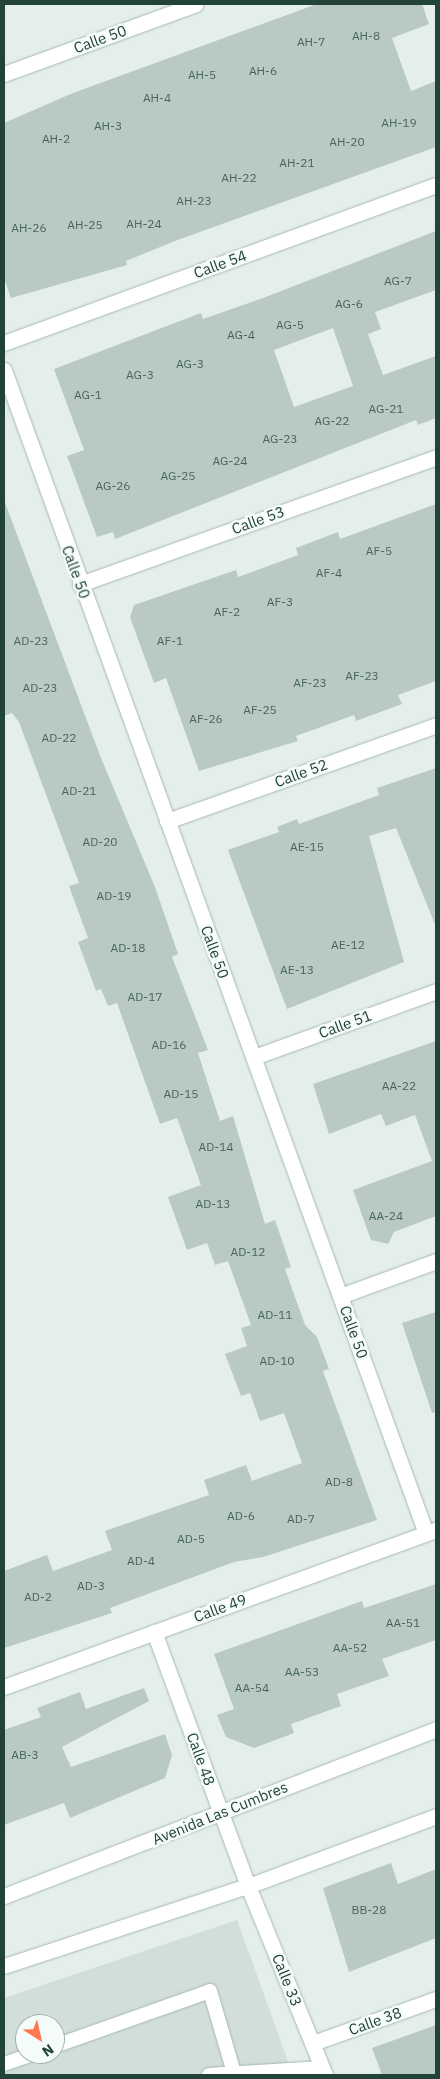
<!DOCTYPE html>
<html>
<head>
<meta charset="utf-8">
<style>
  body { margin:0 }
  #map { position:relative; width:440px; height:2079px; overflow:hidden; background:#e4efea; font-family:"IBM Plex Sans",sans-serif }
  div>[style] { position:absolute }
  .built>* { inset:0; background:#d2dfd9 }
  .building>* { inset:0; background:#b9cac3 }
  .roads { filter:drop-shadow(0 0 1px #a6b8b1) drop-shadow(0 0 1px #a6b8b1) }
  .lane>* { height:14px; margin:-7px; padding:0 7px; transform-origin:7px; border-radius:7px; background:#fff }
  .street>* { height:15px; margin:-7.5px; padding:0 7.5px; transform-origin:7.5px; border-radius:7.5px; background:#fff }
  .secondary>* { height:15px; margin:-7.5px; padding:0 7.5px; transform-origin:7.5px; border-radius:7.5px; background:#fff }
  span { translate:-50% -50%; white-space:nowrap; text-align:center; line-height:1.15; -webkit-text-stroke:5px #f5fbf8; paint-order:stroke }
  .number-label { font-size:12px; color:#47655c }
  .number-label span { -webkit-text-stroke-width:0 }
  .street-label { font-size:15px; color:#214339 }
  .frame { position:absolute; inset:0; border:5px solid #214339; pointer-events:none }
  .north { position:absolute; left:15px; top:2014px; width:50px; height:50px; box-sizing:border-box; background:#f5fbf8; border:1px solid #a0b1ac; border-radius:50%; rotate:145deg; font-size:14px; font-weight:700; line-height:20px; text-align:center; color:#214339 }
  .north::after { content:''; display:block; margin:auto; width:18px; height:22px; background:#ff7852; clip-path:polygon(50% 0,100% 100%,50% 72%,0 100%) }
</style>
</head>
<body>
<div id="map">
  <div class="built">
    <div style="clip-path:polygon(evenodd,237px 1920px,293px 2075px,4px 2075px,4px 1998px,237px 1920px,25px 2024px,55px 2024px,55px 2054px,25px 2054px,25px 2024px)"></div>
  </div>
  <div class="building">
    <div style="clip-path:polygon(317px 4px,422px 4px,429px 24px,392px 38px,411px 91px,436px 81px,436px 147px,175px 241px,126px 261px,127px 265px,11px 298px,4px 278px,4px 123px,73px 93px)"></div>
    <div style="clip-path:polygon(evenodd,436px 231px,436px 290px,375px 312px,381px 329px,368px 334px,383px 375px,436px 356px,436px 418px,418px 425px,416px 420px,115px 539px,113px 532px,97px 537px,67px 456px,84px 450px,54px 369px,201px 313px,203px 319px,263px 298px,436px 231px,333px 328px,353px 386px,294px 407px,274px 350px,333px 328px)"></div>
    <div style="clip-path:polygon(4px 500px,101px 758px,155px 887px,178px 954px,172px 957px,208px 1050px,198px 1053px,220px 1121px,233px 1116px,265px 1224px,275px 1220px,291px 1267px,285px 1269px,305px 1325px,317px 1337px,329px 1369px,323px 1371px,377px 1520px,263px 1557px,234px 1562px,110px 1608px,112px 1613px,4px 1648px,4px 1571px,47px 1555px,53px 1571px,112px 1550px,105px 1531px,209px 1495px,204px 1480px,246px 1465px,252px 1481px,302px 1463px,284px 1413px,260px 1421px,250px 1393px,241px 1396px,225px 1354px,247px 1346px,241px 1328px,251px 1325px,228px 1261px,215px 1265px,207px 1243px,187px 1250px,168px 1197px,201px 1185px,177px 1118px,160px 1124px,117px 1003px,108px 1006px,101px 989px,96px 991px,78px 942px,88px 938px,69px 886px,79px 883px,19px 722px,12px 713px,4px 716px)"></div>
    <div style="clip-path:polygon(436px 504px,436px 681px,398px 695px,402px 704px,356px 721px,354px 715px,296px 736px,298px 741px,199px 771px,166px 678px,154px 683px,130px 617px,134px 605px,236px 570px,238px 577px,298px 555px,296px 548px,338px 532px,340px 539px)"></div>
    <div style="clip-path:polygon(436px 768px,436px 927px,396px 828px,369px 836px,404px 962px,287px 1009px,228px 850px,279px 832px,277px 827px,297px 819px,299px 824px,379px 795px,377px 788px)"></div>
    <div style="clip-path:polygon(436px 1041px,436px 1216px,394px 1232px,388px 1244px,371px 1240px,353px 1190px,432px 1161px,415px 1115px,386px 1126px,381px 1114px,329px 1134px,313px 1084px)"></div>
    <div style="clip-path:polygon(436px 1312px,436px 1412px,432px 1413px,402px 1323px)"></div>
    <div style="clip-path:polygon(436px 1584px,436px 1640px,382px 1659px,389px 1676px,337px 1694px,341px 1706px,291px 1724px,294px 1733px,254px 1748px,226px 1737px,217px 1715px,234px 1709px,214px 1654px,362px 1601px,364px 1608px)"></div>
    <div style="clip-path:polygon(144px 1688px,149px 1701px,62px 1747px,71px 1767px,165px 1734px,172px 1755px,165px 1778px,70px 1818px,64px 1803px,4px 1825px,4px 1730px,41px 1717px,37px 1708px,80px 1692px,86px 1709px)"></div>
    <div style="clip-path:polygon(391px 1863px,398px 1884px,436px 1869px,436px 1938px,349px 1972px,323px 1888px)"></div>
    <div style="clip-path:polygon(436px 2025px,436px 2075px,382px 2075px,372px 2048px)"></div>
  </div>
  <div class="roads">
    <div class="lane">
      <div style="left:55px;top:2046px;width:164px;rotate:-19.5deg"></div>
      <div style="left:210px;top:1991px;width:85px;rotate:73.7deg"></div>
      <div style="left:4px;top:2064px;width:31px;rotate:-19deg"></div>
      <div style="left:209px;top:2075px;width:113px;rotate:-3.5deg"></div>
    </div>
    <div class="street">
      <div style="left:4px;top:74px;width:204px;rotate:-20deg"></div>
      <div style="left:4px;top:343px;width:460px;rotate:-20.1deg"></div>
      <div style="left:4px;top:370px;width:1237px;rotate:70.06deg"></div>
      <div style="left:80px;top:584px;width:378px;rotate:-19.6deg"></div>
      <div style="left:167px;top:821px;width:286px;rotate:-19.6deg"></div>
      <div style="left:254px;top:1057px;width:194px;rotate:-19.9deg"></div>
      <div style="left:340px;top:1296px;width:102px;rotate:-20deg"></div>
      <div style="left:154px;top:1632px;width:271px;rotate:69.7deg"></div>
      <div style="left:248px;top:1886px;width:204px;rotate:67.8deg"></div>
      <div style="left:4px;top:1687px;width:460px;rotate:-20deg"></div>
      <div style="left:313px;top:2043px;width:131px;rotate:-19.7deg"></div>
    </div>
    <div class="secondary">
      <div style="left:4px;top:1896px;width:463px;rotate:-21.1deg"></div>
      <div style="left:4px;top:1966px;width:257px;rotate:-18.2deg"></div>
      <div style="left:248px;top:1886px;width:201px;rotate:-20.4deg"></div>
    </div>
  </div>
  <div class="number-label">
    <span style="left:366px;top:36px">AH-8</span>
    <span style="left:311px;top:42px">AH-7</span>
    <span style="left:263px;top:71px">AH-6</span>
    <span style="left:202px;top:75px">AH-5</span>
    <span style="left:157px;top:98px">AH-4</span>
    <span style="left:399px;top:123px">AH-19</span>
    <span style="left:108px;top:126px">AH-3</span>
    <span style="left:56px;top:139px">AH-2</span>
    <span style="left:347px;top:142px">AH-20</span>
    <span style="left:297px;top:163px">AH-21</span>
    <span style="left:239px;top:178px">AH-22</span>
    <span style="left:194px;top:201px">AH-23</span>
    <span style="left:144px;top:224px">AH-24</span>
    <span style="left:85px;top:225px">AH-25</span>
    <span style="left:29px;top:228px">AH-26</span>
    <span style="left:398px;top:281px">AG-7</span>
    <span style="left:349px;top:304px">AG-6</span>
    <span style="left:290px;top:325px">AG-5</span>
    <span style="left:241px;top:335px">AG-4</span>
    <span style="left:190px;top:364px">AG-3</span>
    <span style="left:140px;top:375px">AG-3</span>
    <span style="left:88px;top:395px">AG-1</span>
    <span style="left:386px;top:409px">AG-21</span>
    <span style="left:332px;top:421px">AG-22</span>
    <span style="left:280px;top:439px">AG-23</span>
    <span style="left:230px;top:461px">AG-24</span>
    <span style="left:178px;top:476px">AG-25</span>
    <span style="left:113px;top:486px">AG-26</span>
    <span style="left:379px;top:551px">AF-5</span>
    <span style="left:329px;top:573px">AF-4</span>
    <span style="left:280px;top:602px">AF-3</span>
    <span style="left:227px;top:612px">AF-2</span>
    <span style="left:31px;top:641px">AD-23</span>
    <span style="left:170px;top:641px">AF-1</span>
    <span style="left:362px;top:676px">AF-23</span>
    <span style="left:310px;top:683px">AF-23</span>
    <span style="left:40px;top:688px">AD-23</span>
    <span style="left:260px;top:710px">AF-25</span>
    <span style="left:206px;top:719px">AF-26</span>
    <span style="left:59px;top:738px">AD-22</span>
    <span style="left:79px;top:791px">AD-21</span>
    <span style="left:100px;top:842px">AD-20</span>
    <span style="left:307px;top:847px">AE-15</span>
    <span style="left:114px;top:896px">AD-19</span>
    <span style="left:348px;top:945px">AE-12</span>
    <span style="left:128px;top:948px">AD-18</span>
    <span style="left:297px;top:970px">AE-13</span>
    <span style="left:145px;top:997px">AD-17</span>
    <span style="left:169px;top:1045px">AD-16</span>
    <span style="left:399px;top:1086px">AA-22</span>
    <span style="left:181px;top:1094px">AD-15</span>
    <span style="left:216px;top:1147px">AD-14</span>
    <span style="left:213px;top:1204px">AD-13</span>
    <span style="left:386px;top:1216px">AA-24</span>
    <span style="left:248px;top:1252px">AD-12</span>
    <span style="left:275px;top:1315px">AD-11</span>
    <span style="left:277px;top:1361px">AD-10</span>
    <span style="left:339px;top:1482px">AD-8</span>
    <span style="left:241px;top:1516px">AD-6</span>
    <span style="left:301px;top:1519px">AD-7</span>
    <span style="left:191px;top:1539px">AD-5</span>
    <span style="left:141px;top:1561px">AD-4</span>
    <span style="left:91px;top:1586px">AD-3</span>
    <span style="left:38px;top:1597px">AD-2</span>
    <span style="left:403px;top:1623px">AA-51</span>
    <span style="left:350px;top:1648px">AA-52</span>
    <span style="left:302px;top:1672px">AA-53</span>
    <span style="left:252px;top:1688px">AA-54</span>
    <span style="left:25px;top:1755px">AB-3</span>
    <span style="left:369px;top:1910px">BB-28</span>
  </div>
  <div class="street-label">
    <span style="left:100px;top:39px;rotate:-20deg">Calle 50</span>
    <span style="left:220px;top:264px;rotate:-20deg">Calle 54</span>
    <span style="left:258px;top:520px;rotate:-20deg">Calle 53</span>
    <span style="left:76px;top:572px;rotate:70deg">Calle 50</span>
    <span style="left:301px;top:773px;rotate:-20deg">Calle 52</span>
    <span style="left:215px;top:952px;rotate:70deg">Calle 50</span>
    <span style="left:345px;top:1024px;rotate:-20deg">Calle 51</span>
    <span style="left:354px;top:1332px;rotate:70deg">Calle 50</span>
    <span style="left:220px;top:1608px;rotate:-20deg">Calle 49</span>
    <span style="left:201px;top:1759px;rotate:70deg">Calle 48</span>
    <span style="left:220px;top:1813px;rotate:-22deg">Avenida Las Cumbres</span>
    <span style="left:287px;top:1980px;rotate:68deg">Calle 33</span>
    <span style="left:375px;top:2021px;rotate:-20deg">Calle 38</span>
  </div>
  <div class="frame"></div>
  <div class="north">N</div>
</div>
</body>
</html>
